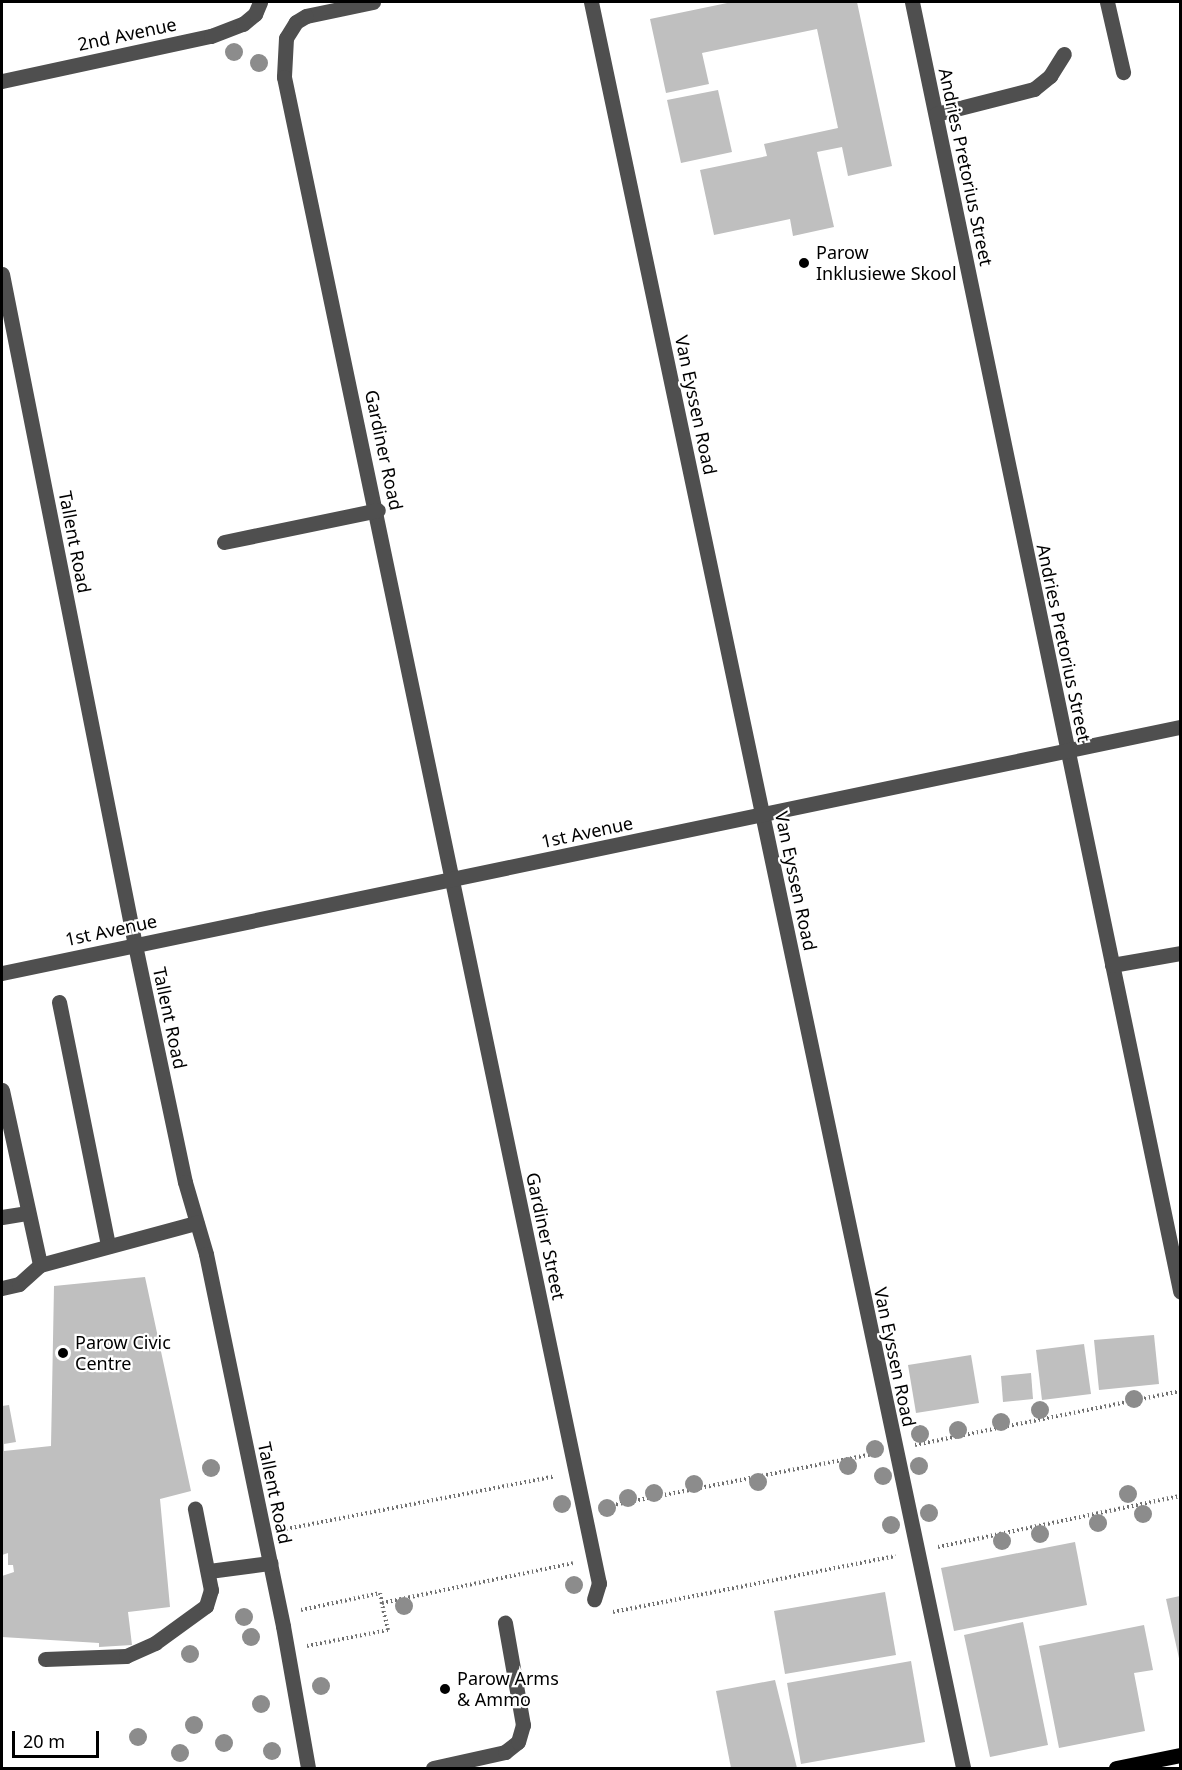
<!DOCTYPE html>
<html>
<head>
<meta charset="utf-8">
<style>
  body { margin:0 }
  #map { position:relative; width:1182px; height:1770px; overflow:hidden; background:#fff; font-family:"Noto Sans",sans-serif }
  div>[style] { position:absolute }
  .building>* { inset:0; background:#bfbfbf }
  .path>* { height:4px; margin-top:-2px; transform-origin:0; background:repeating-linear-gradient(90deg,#717171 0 1.5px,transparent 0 4.5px) }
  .minor>* { height:15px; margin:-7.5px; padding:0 7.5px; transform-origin:7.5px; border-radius:7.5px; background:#4f4f4f }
  .major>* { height:15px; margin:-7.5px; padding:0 7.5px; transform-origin:7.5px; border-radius:7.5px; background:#000 }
  .trees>* { width:18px; height:18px; margin:-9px; border-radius:50%; background:#8c8c8c }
  .dots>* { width:16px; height:16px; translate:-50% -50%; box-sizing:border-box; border:3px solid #fff; border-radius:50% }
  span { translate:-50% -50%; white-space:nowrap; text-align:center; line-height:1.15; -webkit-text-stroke:4.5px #fff; paint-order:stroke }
  .street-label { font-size:18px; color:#000 }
  .poi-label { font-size:18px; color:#000 }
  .left { translate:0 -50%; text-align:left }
  .frame { position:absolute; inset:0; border:3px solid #000; pointer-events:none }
  .scale { position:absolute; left:12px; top:1731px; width:87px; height:27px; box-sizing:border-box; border:3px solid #000; border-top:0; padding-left:8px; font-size:18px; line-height:21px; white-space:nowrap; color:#000; -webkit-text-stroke:4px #fff; paint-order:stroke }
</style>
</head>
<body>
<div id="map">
  <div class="building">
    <div style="clip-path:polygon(732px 2px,857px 2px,892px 166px,848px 176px,842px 147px,817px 152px,834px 227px,793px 236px,790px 219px,714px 235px,700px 170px,767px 156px,764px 144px,838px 128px,817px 29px,702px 53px,709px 84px,666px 93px,650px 19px)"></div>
    <div style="clip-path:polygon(718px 90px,732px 152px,681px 163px,667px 100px)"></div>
    <div style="clip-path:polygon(145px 1277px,191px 1491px,160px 1499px,170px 1607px,128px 1612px,132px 1645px,99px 1647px,99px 1643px,2px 1637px,2px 1576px,14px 1572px,13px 1565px,8px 1565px,8px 1553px,2px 1555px,2px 1406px,9px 1405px,16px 1442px,4px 1444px,4px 1451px,51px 1446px,54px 1286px)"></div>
    <div style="clip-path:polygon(1154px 1335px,1159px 1384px,1099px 1390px,1094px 1340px)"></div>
    <div style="clip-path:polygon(1084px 1344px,1091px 1394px,1042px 1400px,1036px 1350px)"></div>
    <div style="clip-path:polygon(971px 1355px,979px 1403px,916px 1413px,908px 1365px)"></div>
    <div style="clip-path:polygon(1031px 1373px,1033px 1399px,1003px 1402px,1001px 1376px)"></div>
    <div style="clip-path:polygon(1075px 1542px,1087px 1605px,954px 1631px,941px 1568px)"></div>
    <div style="clip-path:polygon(885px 1592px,896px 1655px,785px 1674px,774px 1611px)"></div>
    <div style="clip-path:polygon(1180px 1596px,1180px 1663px,1166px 1599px)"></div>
    <div style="clip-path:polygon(1023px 1622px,1048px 1745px,990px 1757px,964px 1635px)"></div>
    <div style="clip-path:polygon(1144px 1625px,1153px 1670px,1134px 1673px,1145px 1731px,1059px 1748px,1039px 1646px)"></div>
    <div style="clip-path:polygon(911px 1661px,925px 1742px,801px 1764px,787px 1683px)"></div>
    <div style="clip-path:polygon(775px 1680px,797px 1768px,731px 1768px,716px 1691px)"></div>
  </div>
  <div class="path">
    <div style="left:915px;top:1445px;width:270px;rotate:-11.5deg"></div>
    <div style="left:603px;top:1507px;width:275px;rotate:-11.1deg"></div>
    <div style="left:286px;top:1529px;width:274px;rotate:-11.1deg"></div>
    <div style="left:938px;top:1547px;width:247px;rotate:-11.9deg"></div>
    <div style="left:301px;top:1610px;width:81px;rotate:-12.1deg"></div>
    <div style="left:380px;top:1593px;width:10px;rotate:79deg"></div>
    <div style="left:382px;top:1603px;width:195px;rotate:-11.8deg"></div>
    <div style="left:613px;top:1612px;width:288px;rotate:-11.2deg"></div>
    <div style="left:307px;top:1646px;width:83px;rotate:-11.2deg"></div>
    <div style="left:388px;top:1630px;width:28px;rotate:-103deg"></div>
  </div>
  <div class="minor">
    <div style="left:373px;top:2px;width:68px;rotate:168.2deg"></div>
    <div style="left:306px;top:16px;width:12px;rotate:149deg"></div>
    <div style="left:296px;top:22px;width:19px;rotate:122deg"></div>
    <div style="left:286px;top:38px;width:39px;rotate:93deg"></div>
    <div style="left:284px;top:77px;width:1539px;rotate:78.19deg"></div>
    <div style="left:599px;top:1583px;width:17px;rotate:107deg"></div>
    <div style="left:591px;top:2px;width:1805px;rotate:78.1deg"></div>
    <div style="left:912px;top:2px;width:1317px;rotate:78.25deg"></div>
    <div style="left:1107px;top:2px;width:72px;rotate:77.1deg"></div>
    <div style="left:2px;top:81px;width:214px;rotate:-12.2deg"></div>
    <div style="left:211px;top:36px;width:34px;rotate:-21deg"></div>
    <div style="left:243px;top:24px;width:16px;rotate:-40deg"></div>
    <div style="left:255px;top:14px;width:13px;rotate:-67deg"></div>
    <div style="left:936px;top:114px;width:101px;rotate:-14.3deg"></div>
    <div style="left:1034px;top:89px;width:21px;rotate:-39deg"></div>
    <div style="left:1050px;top:76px;width:26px;rotate:-58deg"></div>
    <div style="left:2px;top:274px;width:684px;rotate:78.79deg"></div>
    <div style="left:135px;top:945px;width:242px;rotate:78.1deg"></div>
    <div style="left:185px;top:1182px;width:75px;rotate:73.7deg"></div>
    <div style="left:206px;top:1254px;width:380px;rotate:78.3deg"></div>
    <div style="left:283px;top:1626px;width:144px;rotate:80deg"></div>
    <div style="left:224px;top:542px;width:157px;rotate:-11.7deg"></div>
    <div style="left:1112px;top:965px;width:69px;rotate:-10deg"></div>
    <div style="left:2px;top:973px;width:1203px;rotate:-11.8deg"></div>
    <div style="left:59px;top:1002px;width:249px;rotate:78.6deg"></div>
    <div style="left:2px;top:1090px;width:179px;rotate:77.7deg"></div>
    <div style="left:2px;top:1217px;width:26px;rotate:-9deg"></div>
    <div style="left:2px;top:1288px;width:17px;rotate:-13deg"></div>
    <div style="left:19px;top:1284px;width:28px;rotate:-42deg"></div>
    <div style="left:40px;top:1265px;width:162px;rotate:-15.1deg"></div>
    <div style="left:209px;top:1571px;width:62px;rotate:-7.5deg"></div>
    <div style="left:45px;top:1659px;width:81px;rotate:-2.1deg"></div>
    <div style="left:126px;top:1656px;width:32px;rotate:-24deg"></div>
    <div style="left:155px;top:1643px;width:63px;rotate:-36deg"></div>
    <div style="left:206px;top:1606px;width:17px;rotate:-73deg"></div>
    <div style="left:211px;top:1590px;width:83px;rotate:-101.2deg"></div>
    <div style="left:433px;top:1768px;width:74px;rotate:-12.5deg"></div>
    <div style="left:505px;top:1752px;width:16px;rotate:-38deg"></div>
    <div style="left:518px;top:1742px;width:18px;rotate:-74deg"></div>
    <div style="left:523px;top:1725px;width:104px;rotate:-100deg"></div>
  </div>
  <div class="major">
    <div style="left:1116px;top:1768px;width:65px;rotate:-11.5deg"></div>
  </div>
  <div class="trees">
    <div style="left:234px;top:52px"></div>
    <div style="left:259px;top:63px"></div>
    <div style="left:1134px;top:1399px"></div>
    <div style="left:1040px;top:1410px"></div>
    <div style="left:1001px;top:1422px"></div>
    <div style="left:958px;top:1430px"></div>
    <div style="left:920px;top:1434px"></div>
    <div style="left:875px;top:1449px"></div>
    <div style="left:848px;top:1466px"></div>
    <div style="left:919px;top:1466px"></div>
    <div style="left:211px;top:1468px"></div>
    <div style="left:883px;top:1476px"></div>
    <div style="left:758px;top:1482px"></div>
    <div style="left:694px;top:1484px"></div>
    <div style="left:654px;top:1493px"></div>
    <div style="left:1128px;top:1494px"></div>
    <div style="left:628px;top:1498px"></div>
    <div style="left:562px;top:1504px"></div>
    <div style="left:607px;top:1508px"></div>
    <div style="left:929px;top:1513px"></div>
    <div style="left:1143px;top:1514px"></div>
    <div style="left:1098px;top:1523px"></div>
    <div style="left:891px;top:1525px"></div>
    <div style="left:1040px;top:1534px"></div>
    <div style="left:1002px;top:1541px"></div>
    <div style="left:574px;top:1585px"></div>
    <div style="left:404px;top:1606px"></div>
    <div style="left:244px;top:1617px"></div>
    <div style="left:251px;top:1637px"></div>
    <div style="left:190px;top:1654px"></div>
    <div style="left:321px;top:1686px"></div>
    <div style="left:261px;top:1704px"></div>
    <div style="left:194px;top:1725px"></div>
    <div style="left:138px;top:1737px"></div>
    <div style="left:224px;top:1743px"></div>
    <div style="left:272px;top:1751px"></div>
    <div style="left:180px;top:1753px"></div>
  </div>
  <div class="dots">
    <div style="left:804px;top:263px;background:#000"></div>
    <div style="left:63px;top:1353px;background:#000"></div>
    <div style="left:445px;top:1689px;background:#000"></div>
  </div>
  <div class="street-label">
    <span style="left:127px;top:34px;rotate:-12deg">2nd Avenue</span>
    <span style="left:966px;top:167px;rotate:78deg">Andries Pretorius Street</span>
    <span style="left:696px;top:405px;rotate:78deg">Van Eyssen Road</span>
    <span style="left:384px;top:450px;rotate:78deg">Gardiner Road</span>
    <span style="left:75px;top:542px;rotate:79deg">Tallent Road</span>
    <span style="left:1064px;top:643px;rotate:78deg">Andries Pretorius Street</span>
    <span style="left:587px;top:832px;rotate:-12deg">1st Avenue</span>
    <span style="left:796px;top:881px;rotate:78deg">Van Eyssen Road</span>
    <span style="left:111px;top:930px;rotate:-12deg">1st Avenue</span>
    <span style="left:170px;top:1018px;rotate:78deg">Tallent Road</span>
    <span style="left:546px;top:1236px;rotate:78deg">Gardiner Street</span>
    <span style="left:895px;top:1357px;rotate:78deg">Van Eyssen Road</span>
    <span style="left:275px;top:1493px;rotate:78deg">Tallent Road</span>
  </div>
  <div class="poi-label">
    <span class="left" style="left:816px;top:263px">Parow<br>Inklusiewe Skool</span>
    <span class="left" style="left:75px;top:1353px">Parow Civic<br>Centre</span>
    <span class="left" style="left:457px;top:1689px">Parow Arms<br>&amp; Ammo</span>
  </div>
  <div class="frame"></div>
  <div class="scale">20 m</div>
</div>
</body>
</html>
